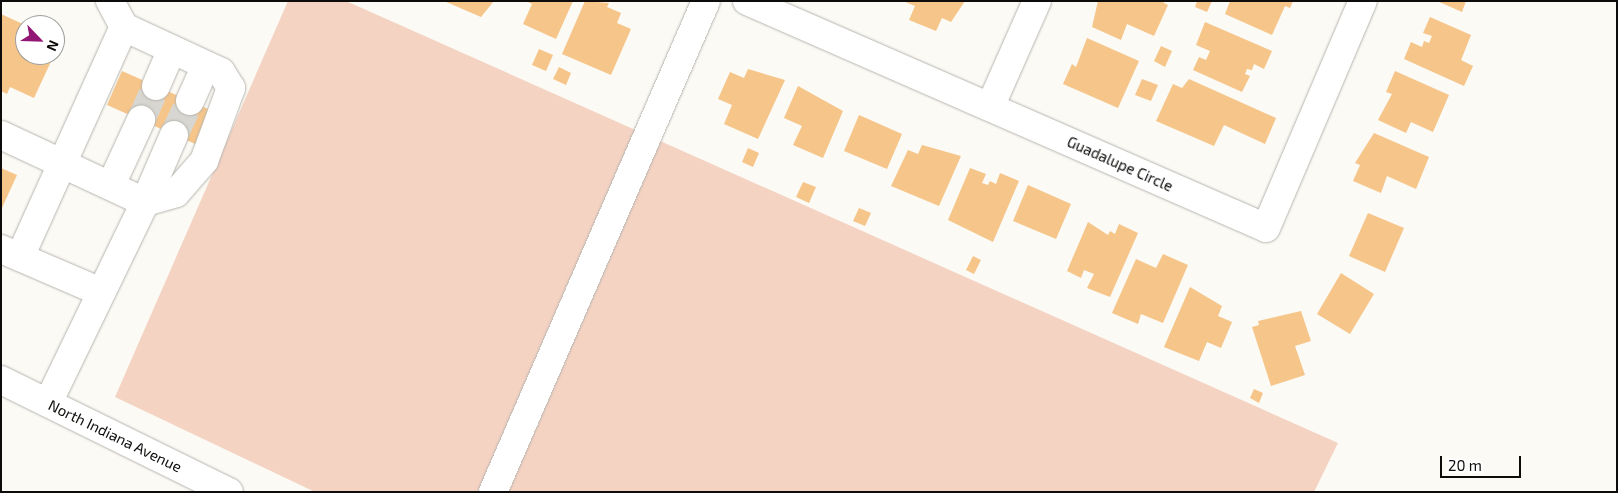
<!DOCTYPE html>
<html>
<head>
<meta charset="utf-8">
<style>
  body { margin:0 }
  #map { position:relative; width:1618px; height:493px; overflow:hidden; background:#fbfaf4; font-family:"Exo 2",sans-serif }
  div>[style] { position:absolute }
  .green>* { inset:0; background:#f4d3c3 }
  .building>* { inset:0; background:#f6c589 }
  .minor-tunnel>* { height:28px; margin-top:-14px; transform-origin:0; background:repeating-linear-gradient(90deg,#d7d6d1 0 28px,transparent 0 42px) }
  .roads { filter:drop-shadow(0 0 1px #b7b5b0) drop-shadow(0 0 1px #b7b5b0) }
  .minor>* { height:28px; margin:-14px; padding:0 14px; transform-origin:14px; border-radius:14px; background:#fff }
  .major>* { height:28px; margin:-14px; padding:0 14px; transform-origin:14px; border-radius:14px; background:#fff }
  span { translate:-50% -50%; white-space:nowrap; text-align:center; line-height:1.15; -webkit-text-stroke:4.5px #fff; paint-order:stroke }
  .street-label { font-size:15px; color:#0d0c0a }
  .frame { position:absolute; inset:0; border:2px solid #0d0c0a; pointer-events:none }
  .north { position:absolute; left:15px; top:15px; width:50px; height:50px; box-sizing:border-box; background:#fff; border:1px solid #9e9e9d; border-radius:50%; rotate:114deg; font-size:14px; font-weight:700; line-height:20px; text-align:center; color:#0d0c0a }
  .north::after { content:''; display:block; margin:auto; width:18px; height:22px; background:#921774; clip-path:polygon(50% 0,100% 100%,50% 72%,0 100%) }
  .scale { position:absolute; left:1440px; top:456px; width:81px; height:22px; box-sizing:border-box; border:2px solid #0d0c0a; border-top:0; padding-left:6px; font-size:15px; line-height:18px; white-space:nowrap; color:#0d0c0a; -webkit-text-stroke:4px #fff; paint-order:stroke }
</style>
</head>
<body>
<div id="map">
  <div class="green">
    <div style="clip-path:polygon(288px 1px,346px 1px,1338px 443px,1314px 492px,315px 492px,115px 397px)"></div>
  </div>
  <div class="building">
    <div style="clip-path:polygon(444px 1px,494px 1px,481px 17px)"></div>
    <div style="clip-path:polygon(526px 1px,573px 1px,556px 39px,523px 24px,532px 4px)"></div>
    <div style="clip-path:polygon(585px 1px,609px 3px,607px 7px,621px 13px,617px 23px,631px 29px,611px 75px,562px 54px)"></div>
    <div style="clip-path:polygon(903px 1px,965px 1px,951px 22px,942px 18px,936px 31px,909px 20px,915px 6px)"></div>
    <div style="clip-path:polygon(1098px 1px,1161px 1px,1168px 5px,1154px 36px,1127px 24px,1121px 40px,1092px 27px)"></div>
    <div style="clip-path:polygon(1197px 1px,1212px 1px,1207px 12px,1195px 7px)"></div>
    <div style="clip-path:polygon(1230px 1px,1293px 1px,1290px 8px,1285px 6px,1272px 35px,1225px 14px)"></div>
    <div style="clip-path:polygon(1437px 1px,1466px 1px,1462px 12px)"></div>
    <div style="clip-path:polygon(1px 14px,25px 25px,25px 55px,54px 55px,34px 98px,10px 87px,7px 94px,1px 91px)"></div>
    <div style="clip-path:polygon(1430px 17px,1471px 35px,1461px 60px,1473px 66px,1464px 86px,1404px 59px,1411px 42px,1422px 47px,1424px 41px,1429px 43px,1432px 36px,1423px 33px)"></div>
    <div style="clip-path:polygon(1205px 22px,1272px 51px,1264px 69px,1254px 64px,1252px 70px,1247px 69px,1245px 74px,1250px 76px,1242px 92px,1193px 70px,1199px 57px,1206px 60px,1210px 51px,1196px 45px)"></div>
    <div style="clip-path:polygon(1087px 38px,1139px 61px,1118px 108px,1063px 84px,1072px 64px,1076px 67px)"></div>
    <div style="clip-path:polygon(1161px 46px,1172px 51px,1165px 67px,1154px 61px)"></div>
    <div style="clip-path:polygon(539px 49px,553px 55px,546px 71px,532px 65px)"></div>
    <div style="clip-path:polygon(559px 67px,571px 73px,566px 85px,553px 79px)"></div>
    <div style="clip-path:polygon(748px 69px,785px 80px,758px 139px,724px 124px,732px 105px,718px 99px,730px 72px,744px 78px)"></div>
    <div style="clip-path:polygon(122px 71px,217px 113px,202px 147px,107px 105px)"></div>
    <div style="clip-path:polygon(1395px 71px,1449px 95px,1433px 132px,1411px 122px,1406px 133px,1378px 120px,1392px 94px,1386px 92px)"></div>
    <div style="clip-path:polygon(1142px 79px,1158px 85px,1151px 101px,1135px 95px)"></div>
    <div style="clip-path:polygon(1189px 79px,1276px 118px,1265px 144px,1224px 125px,1214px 146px,1156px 121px,1173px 84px,1182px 88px)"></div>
    <div style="clip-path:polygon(798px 86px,843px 111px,823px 158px,793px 145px,802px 126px,784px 118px)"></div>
    <div style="clip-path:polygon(859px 115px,902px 134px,887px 169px,844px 151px)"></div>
    <div style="clip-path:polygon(1374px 133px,1429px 157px,1416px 189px,1387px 176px,1381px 193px,1353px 181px,1360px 165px,1355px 163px)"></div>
    <div style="clip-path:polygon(922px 145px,961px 156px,939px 206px,891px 186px,908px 150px,918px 154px)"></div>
    <div style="clip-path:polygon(748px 148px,759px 153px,753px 167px,742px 162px)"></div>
    <div style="clip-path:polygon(1px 168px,17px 175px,1px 210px)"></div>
    <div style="clip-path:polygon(970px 168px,986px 174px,982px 183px,988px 185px,990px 181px,996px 184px,1000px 173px,1019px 181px,993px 242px,948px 220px)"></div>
    <div style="clip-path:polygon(803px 182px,816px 187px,809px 203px,796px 197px)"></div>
    <div style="clip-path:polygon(1028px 185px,1071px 204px,1056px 239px,1013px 221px)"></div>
    <div style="clip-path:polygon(859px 208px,871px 213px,865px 226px,853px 221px)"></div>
    <div style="clip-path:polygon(1368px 213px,1404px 228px,1385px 272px,1349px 256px)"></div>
    <div style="clip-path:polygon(1088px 222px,1108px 235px,1110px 231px,1115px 234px,1119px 224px,1138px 233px,1110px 297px,1087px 288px,1094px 274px,1084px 270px,1081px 278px,1067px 271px)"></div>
    <div style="clip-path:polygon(1163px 254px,1188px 265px,1163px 323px,1141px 314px,1138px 324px,1112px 313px,1136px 259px,1156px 268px)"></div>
    <div style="clip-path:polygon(973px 256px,981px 260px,974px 274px,966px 270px)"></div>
    <div style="clip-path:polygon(1341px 273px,1374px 294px,1350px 334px,1317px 314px)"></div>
    <div style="clip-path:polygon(1190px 287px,1222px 306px,1218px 316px,1232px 322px,1221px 348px,1207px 342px,1199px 361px,1164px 347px)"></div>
    <div style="clip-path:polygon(1301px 311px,1311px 341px,1295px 346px,1305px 375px,1271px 386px,1252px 327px,1259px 325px,1258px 321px)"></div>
    <div style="clip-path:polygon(1254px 389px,1263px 393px,1259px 403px,1250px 398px)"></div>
  </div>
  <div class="minor-tunnel">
    <div style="left:141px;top:120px;width:37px;rotate:-66deg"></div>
    <div style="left:174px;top:135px;width:38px;rotate:-65deg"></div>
  </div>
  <div class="roads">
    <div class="minor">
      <div style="left:747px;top:1px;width:566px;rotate:23.62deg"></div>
      <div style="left:1266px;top:228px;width:247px;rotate:-66.9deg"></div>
      <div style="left:156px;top:86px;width:40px;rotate:-66.6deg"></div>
      <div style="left:190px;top:101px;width:39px;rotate:-66deg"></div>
      <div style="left:990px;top:107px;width:116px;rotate:-66.1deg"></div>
      <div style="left:1px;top:135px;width:159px;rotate:25deg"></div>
      <div style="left:145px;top:202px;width:73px;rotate:-66.6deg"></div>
      <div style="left:111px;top:185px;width:72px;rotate:-65.2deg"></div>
      <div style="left:1px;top:249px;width:109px;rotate:23.3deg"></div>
      <div style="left:20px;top:257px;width:252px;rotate:-65.7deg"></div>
      <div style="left:48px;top:403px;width:223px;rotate:-64.2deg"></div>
      <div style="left:145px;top:202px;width:32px;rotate:-16deg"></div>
      <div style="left:176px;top:193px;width:43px;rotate:-48.8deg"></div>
      <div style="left:204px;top:161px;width:78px;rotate:-69.7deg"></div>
      <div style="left:231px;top:88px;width:19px;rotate:-122deg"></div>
      <div style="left:221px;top:72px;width:107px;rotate:-155.1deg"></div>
      <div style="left:124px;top:27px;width:30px;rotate:-118deg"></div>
      <div style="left:493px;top:492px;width:535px;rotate:-66.55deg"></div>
    </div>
    <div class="major">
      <div style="left:1px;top:380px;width:254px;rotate:26.2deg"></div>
    </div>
  </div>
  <div class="street-label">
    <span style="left:1120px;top:164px;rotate:24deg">Guadalupe Circle</span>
    <span style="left:115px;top:436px;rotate:26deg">North Indiana Avenue</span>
  </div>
  <div class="frame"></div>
  <div class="north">N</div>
  <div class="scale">20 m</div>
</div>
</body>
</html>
